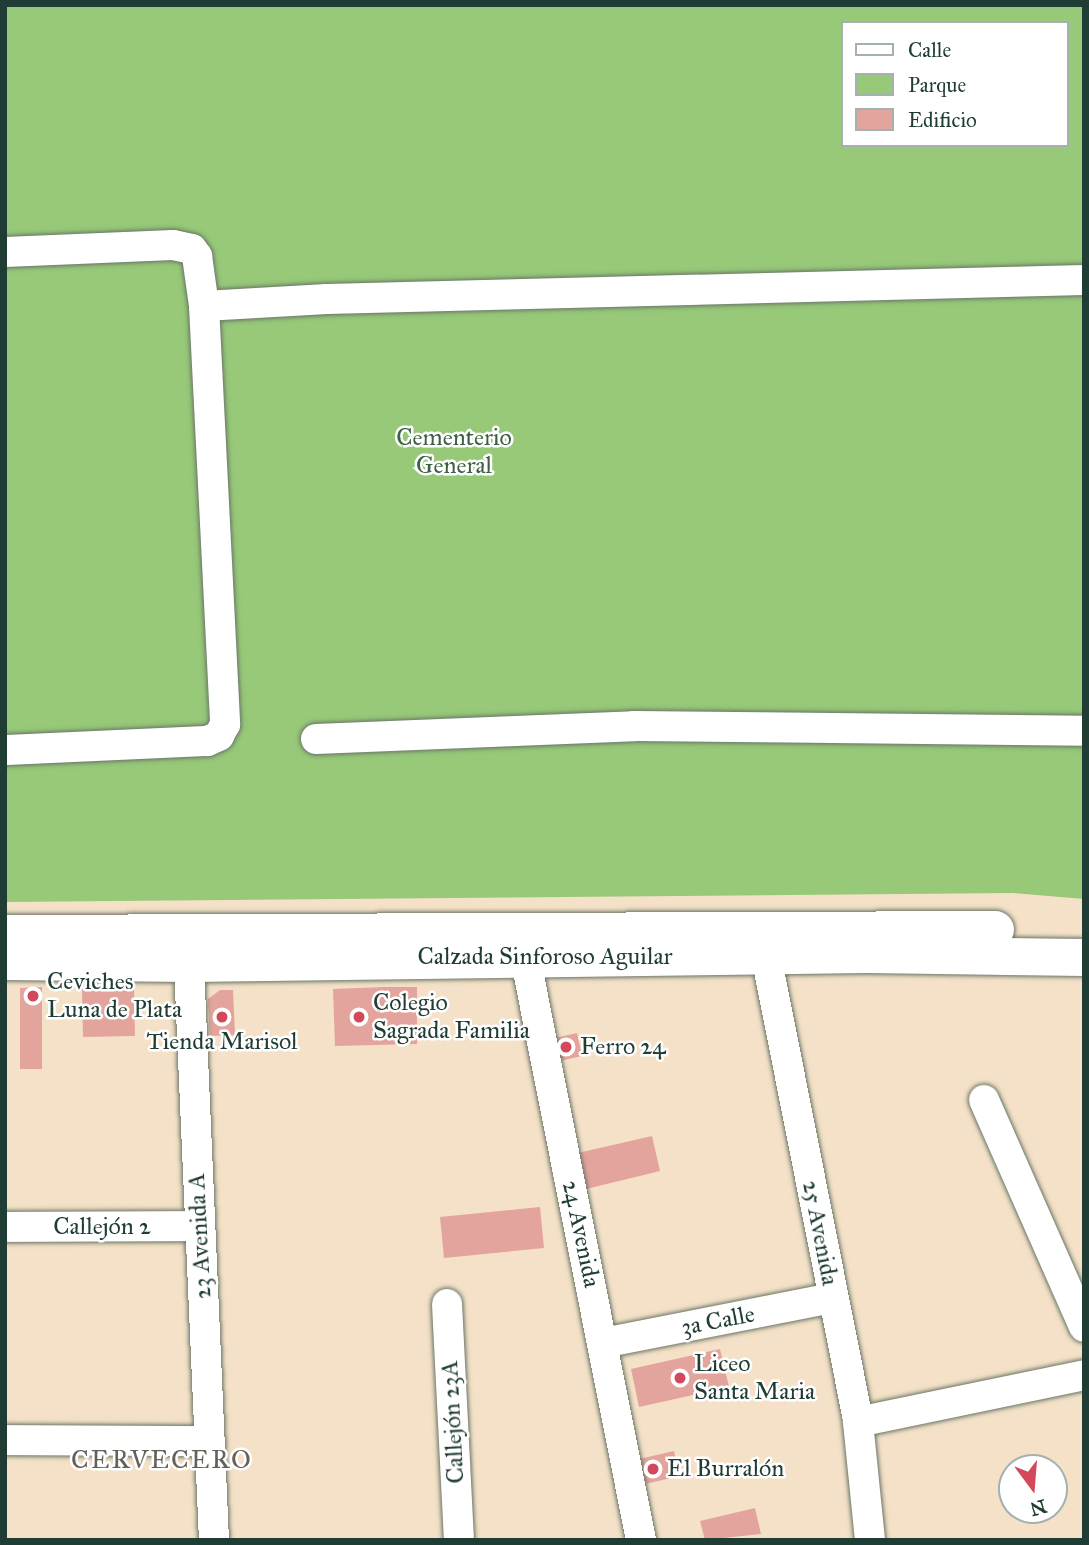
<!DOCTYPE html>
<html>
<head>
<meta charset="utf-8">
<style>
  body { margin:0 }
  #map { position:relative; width:1089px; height:1545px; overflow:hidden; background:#f4e1c7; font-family:"IM FELL Great Primer",serif }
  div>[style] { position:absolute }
  .green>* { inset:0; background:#97c979 }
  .building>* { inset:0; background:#e4a49e }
  .roads { filter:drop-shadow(0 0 2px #6a7667) drop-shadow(0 0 2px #6a7667) }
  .minor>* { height:30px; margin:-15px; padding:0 15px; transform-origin:15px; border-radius:15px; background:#fff }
  .major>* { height:37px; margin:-18.5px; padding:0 18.5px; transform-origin:18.5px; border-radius:18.5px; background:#fff }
  .dots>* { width:19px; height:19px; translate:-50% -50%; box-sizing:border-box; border:4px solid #fff; border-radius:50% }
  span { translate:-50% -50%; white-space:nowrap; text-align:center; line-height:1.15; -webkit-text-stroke:5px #fff; paint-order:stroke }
  .park-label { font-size:24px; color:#3d6045 }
  .street-label { font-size:24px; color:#1f3d34 }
  .poi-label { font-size:24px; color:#1f3d34 }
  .left { translate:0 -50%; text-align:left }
  .neighbourhood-label { font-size:26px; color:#646159; letter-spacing:2px }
  .frame { position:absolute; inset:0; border:7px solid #1f3d34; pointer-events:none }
  .legend { position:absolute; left:841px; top:21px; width:228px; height:126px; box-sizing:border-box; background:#fff; border:2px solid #a5b1ae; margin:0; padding:9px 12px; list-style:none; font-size:21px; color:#1f3d34 }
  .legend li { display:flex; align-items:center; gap:14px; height:35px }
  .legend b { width:35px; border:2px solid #a5b1ae }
  .north { position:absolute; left:998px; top:1454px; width:70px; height:70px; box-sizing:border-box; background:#fff; border:2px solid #a5b1ae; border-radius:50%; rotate:164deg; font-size:19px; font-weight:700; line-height:28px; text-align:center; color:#1f3d34 }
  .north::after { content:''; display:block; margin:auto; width:24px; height:32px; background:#d1495b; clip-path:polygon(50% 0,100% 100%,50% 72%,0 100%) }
</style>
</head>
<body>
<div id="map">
  <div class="green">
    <div style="clip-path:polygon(evenodd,5px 5px,1084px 5px,1084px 899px,1013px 893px,5px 902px,5px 5px,842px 23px,1066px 23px,1066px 145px,842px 145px,842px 23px)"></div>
  </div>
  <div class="building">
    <div style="clip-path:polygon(42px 987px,42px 1069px,20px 1069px,20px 988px)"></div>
    <div style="clip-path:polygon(383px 987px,417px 987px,417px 1044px,335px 1046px,333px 989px)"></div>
    <div style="clip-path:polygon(134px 988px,135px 1036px,83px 1037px,82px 989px)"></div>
    <div style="clip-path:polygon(220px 990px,233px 990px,235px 1035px,210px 1036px,208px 999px)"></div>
    <div style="clip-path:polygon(577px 1033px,582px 1056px,555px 1062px,550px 1039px)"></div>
    <div style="clip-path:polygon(652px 1136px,660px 1171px,578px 1191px,569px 1155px)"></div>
    <div style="clip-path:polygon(540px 1207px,544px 1248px,444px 1258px,440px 1217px)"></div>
    <div style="clip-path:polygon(720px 1349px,729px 1387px,639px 1407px,631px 1369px)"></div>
    <div style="clip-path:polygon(674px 1451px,680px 1476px,632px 1487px,626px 1462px)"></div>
    <div style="clip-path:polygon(755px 1508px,761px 1534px,705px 1540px,700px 1521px)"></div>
  </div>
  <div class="roads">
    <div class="minor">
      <div style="left:5px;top:252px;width:168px;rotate:-2.4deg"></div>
      <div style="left:173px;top:245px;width:19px;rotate:12deg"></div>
      <div style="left:192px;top:249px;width:9px;rotate:54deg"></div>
      <div style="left:197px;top:256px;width:50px;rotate:82deg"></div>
      <div style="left:204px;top:306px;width:419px;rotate:87.1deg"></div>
      <div style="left:225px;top:724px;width:13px;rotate:117deg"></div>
      <div style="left:219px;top:736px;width:13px;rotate:157deg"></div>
      <div style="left:207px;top:741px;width:202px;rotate:177.4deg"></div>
      <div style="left:204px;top:306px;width:123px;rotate:-3.3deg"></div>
      <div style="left:327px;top:299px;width:757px;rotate:-1.44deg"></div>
      <div style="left:316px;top:739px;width:318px;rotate:-2.3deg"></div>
      <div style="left:634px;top:726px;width:450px;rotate:0.6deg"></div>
      <div style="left:762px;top:935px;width:496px;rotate:78.8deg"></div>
      <div style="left:858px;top:1422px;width:119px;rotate:84.2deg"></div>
      <div style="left:521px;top:936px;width:616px;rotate:78.76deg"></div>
      <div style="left:188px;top:943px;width:598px;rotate:87.51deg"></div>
      <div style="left:984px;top:1100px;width:248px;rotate:66.2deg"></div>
      <div style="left:5px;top:1227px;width:194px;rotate:-0.3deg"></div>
      <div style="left:447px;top:1304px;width:236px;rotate:87.1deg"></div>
      <div style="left:603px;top:1343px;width:234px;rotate:-11.1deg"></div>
      <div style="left:858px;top:1422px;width:231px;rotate:-11.7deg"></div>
      <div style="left:5px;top:1440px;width:205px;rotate:0.3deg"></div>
    </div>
    <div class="major">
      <div style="left:5px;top:933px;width:990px;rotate:-0.23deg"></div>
      <div style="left:5px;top:961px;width:184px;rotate:0.6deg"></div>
      <div style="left:189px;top:963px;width:678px;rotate:-0.76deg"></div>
      <div style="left:867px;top:954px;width:217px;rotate:0.8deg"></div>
    </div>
  </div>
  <div class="dots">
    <div style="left:33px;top:996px;background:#d1495b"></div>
    <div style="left:222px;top:1017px;background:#d1495b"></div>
    <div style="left:359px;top:1017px;background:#d1495b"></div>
    <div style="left:566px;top:1047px;background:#d1495b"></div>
    <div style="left:680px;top:1378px;background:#d1495b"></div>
    <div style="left:653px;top:1469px;background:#d1495b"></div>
  </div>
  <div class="park-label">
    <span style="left:454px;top:452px">Cementerio<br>General</span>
  </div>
  <div class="street-label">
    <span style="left:545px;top:957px">Calzada Sinforoso Aguilar</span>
    <span style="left:102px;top:1227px">Callejón 2</span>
    <span style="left:820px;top:1233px;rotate:79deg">25 Avenida</span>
    <span style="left:581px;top:1234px;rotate:78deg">24 Avenida</span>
    <span style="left:200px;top:1236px;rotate:-93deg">23 Avenida A</span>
    <span style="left:718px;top:1321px;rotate:-11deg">3a Calle</span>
    <span style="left:453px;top:1422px;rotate:-93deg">Callejón 23A</span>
  </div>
  <div class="poi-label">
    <span class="left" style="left:47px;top:996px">Ceviches<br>Luna de Plata</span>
    <span class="left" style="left:373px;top:1017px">Colegio<br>Sagrada Familia</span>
    <span style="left:222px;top:1042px">Tienda Marisol</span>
    <span class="left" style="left:580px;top:1047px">Ferro 24</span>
    <span class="left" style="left:694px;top:1378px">Liceo<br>Santa Maria</span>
    <span class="left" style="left:667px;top:1469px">El Burralón</span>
  </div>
  <div class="neighbourhood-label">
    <span style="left:162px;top:1460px">CERVECERO</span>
  </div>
  <div class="frame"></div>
  <ul class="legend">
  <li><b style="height:9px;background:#fff"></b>Calle</li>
  <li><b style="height:19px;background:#97c979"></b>Parque</li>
  <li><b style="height:19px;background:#e4a49e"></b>Edificio</li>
  </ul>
  <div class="north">N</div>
</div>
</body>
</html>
